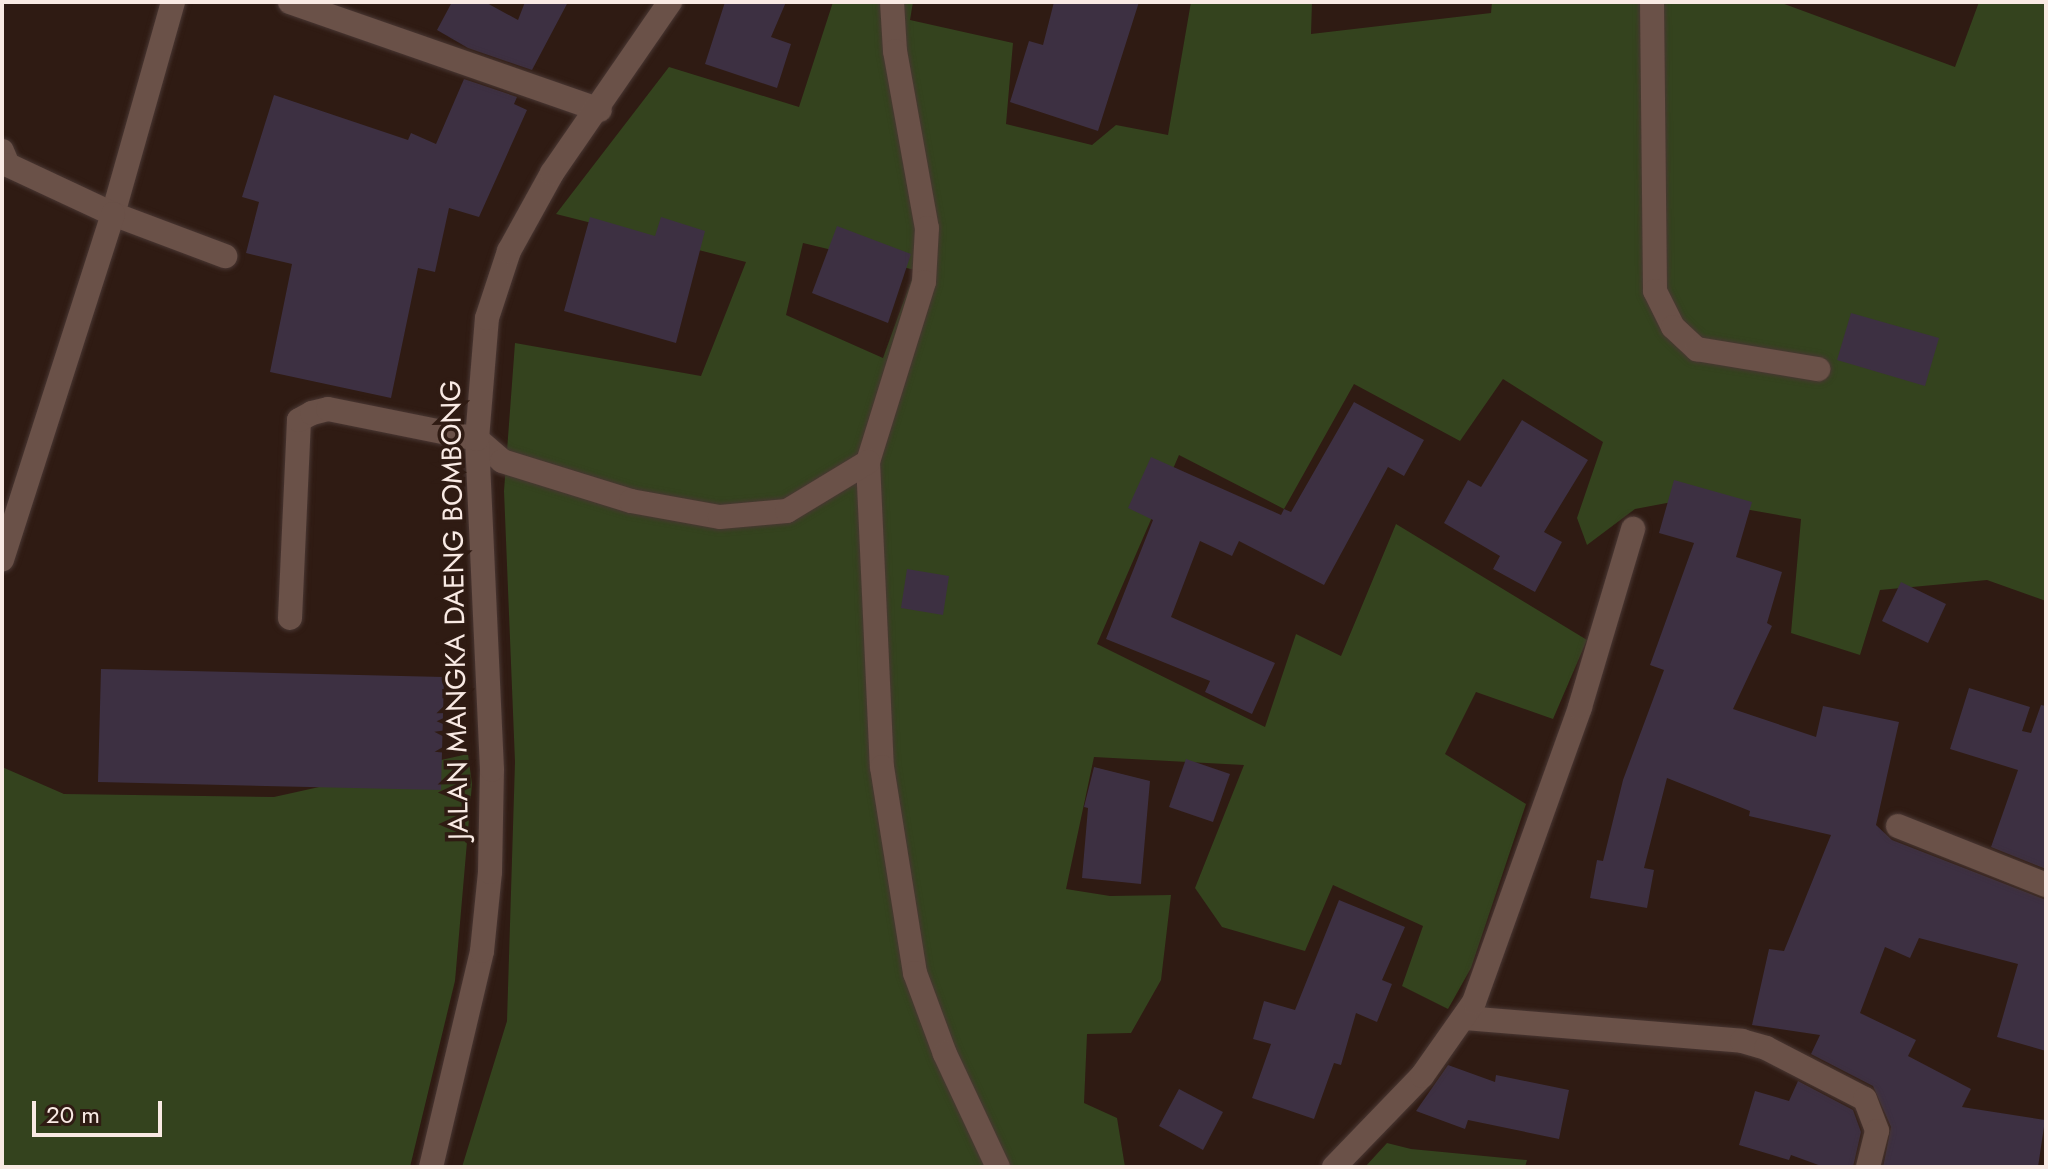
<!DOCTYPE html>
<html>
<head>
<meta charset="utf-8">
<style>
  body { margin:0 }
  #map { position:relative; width:2048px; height:1169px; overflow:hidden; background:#2f1b13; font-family:Jost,sans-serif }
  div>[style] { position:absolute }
  .green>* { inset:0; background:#34431e }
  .building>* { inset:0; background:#3d3042 }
  .roads { filter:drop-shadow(0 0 2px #493733) drop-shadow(0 0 2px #493733) }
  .minor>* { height:24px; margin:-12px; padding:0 12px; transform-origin:12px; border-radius:12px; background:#6a5148 }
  span { translate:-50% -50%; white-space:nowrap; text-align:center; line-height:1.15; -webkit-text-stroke:7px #2f1b13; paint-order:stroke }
  .street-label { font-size:28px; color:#f9eae4 }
  .frame { position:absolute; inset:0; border:4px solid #f9eae4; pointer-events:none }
  .scale { position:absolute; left:32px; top:1101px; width:130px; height:36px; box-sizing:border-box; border:4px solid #f9eae4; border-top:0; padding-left:10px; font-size:24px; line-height:28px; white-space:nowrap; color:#f9eae4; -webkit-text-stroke:6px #2f1b13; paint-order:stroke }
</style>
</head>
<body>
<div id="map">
  <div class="green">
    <div style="clip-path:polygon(evenodd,833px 2px,913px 2px,910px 20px,1013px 43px,1006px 124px,1092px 145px,1116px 125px,1168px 135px,1191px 2px,1312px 2px,1311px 34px,1491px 13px,1492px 2px,1779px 2px,1955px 67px,1979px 2px,2046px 2px,2046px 601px,1987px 580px,1880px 590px,1860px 655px,1791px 633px,1801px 519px,1688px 499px,1635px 509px,1587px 545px,1577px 518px,1603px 442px,1503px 379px,1460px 441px,1354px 384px,1284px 509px,1179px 455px,1097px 644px,1265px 727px,1296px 634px,1341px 656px,1396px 524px,1587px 640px,1553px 719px,1476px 692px,1445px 754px,1526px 804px,1471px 968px,1448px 1009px,1402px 986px,1423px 926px,1333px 885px,1305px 951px,1222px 927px,1195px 888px,1244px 765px,1094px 757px,1066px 889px,1110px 896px,1171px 895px,1161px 980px,1131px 1033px,1087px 1034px,1084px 1103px,1117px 1118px,1125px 1167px,462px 1167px,507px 1021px,515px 762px,504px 491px,515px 343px,701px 376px,746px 262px,556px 214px,669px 67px,799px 107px,833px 2px,803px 243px,915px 270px,883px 358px,786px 315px,803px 243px)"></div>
    <div style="clip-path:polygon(468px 754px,472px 784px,455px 981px,410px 1167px,2px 1167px,2px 767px,64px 794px,274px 797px)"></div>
    <div style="clip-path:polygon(1387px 1143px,1411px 1149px,1527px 1160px,1525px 1167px,1365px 1167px)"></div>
  </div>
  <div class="building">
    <div style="clip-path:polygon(452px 2px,485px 2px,518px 20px,525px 2px,568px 2px,532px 70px,468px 48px,437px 30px)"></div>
    <div style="clip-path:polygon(725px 2px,786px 2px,771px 37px,791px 44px,777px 88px,705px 64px)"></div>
    <div style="clip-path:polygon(1054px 2px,1139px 2px,1098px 131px,1010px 102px,1029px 41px,1043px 45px)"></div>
    <div style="clip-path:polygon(464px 79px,517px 97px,514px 104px,527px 110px,479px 217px,449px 208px,435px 272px,418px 268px,391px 398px,270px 372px,292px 264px,246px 253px,259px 202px,242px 197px,274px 95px,408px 140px,411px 133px,436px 144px)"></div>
    <div style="clip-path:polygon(590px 217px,655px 236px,661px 217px,705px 231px,676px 343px,564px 311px)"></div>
    <div style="clip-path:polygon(837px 226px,911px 254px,888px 323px,812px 293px)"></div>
    <div style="clip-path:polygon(1851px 313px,1939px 338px,1925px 386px,1837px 360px)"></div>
    <div style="clip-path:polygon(1354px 402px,1424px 440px,1404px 476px,1388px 467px,1324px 585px,1239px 541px,1232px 556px,1200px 541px,1171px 617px,1275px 663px,1252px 714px,1205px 692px,1210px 681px,1106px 639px,1153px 520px,1128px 508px,1151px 457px,1281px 515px,1284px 509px,1291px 512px)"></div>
    <div style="clip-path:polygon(1522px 420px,1588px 460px,1544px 532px,1562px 542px,1535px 592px,1493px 569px,1500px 556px,1444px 523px,1468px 480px,1481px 487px)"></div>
    <div style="clip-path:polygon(1674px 480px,1752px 502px,1736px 557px,1782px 572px,1767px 623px,1772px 626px,1733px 709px,1816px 737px,1823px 706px,1899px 722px,1876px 825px,1892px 840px,2046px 900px,2046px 1051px,1997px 1037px,2018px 964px,1919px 938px,1910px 958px,1885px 947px,1860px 1013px,1916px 1040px,1908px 1056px,1971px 1089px,1962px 1107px,2045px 1120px,2038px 1167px,1883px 1167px,1891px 1127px,1873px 1086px,1811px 1054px,1820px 1035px,1752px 1025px,1769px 949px,1784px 951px,1831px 835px,1749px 816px,1750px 811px,1667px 778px,1644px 868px,1654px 870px,1647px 908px,1590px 898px,1597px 860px,1603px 861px,1623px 780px,1664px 670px,1650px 665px,1694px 543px,1659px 533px)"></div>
    <div style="clip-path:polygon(907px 569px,949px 576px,943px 615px,901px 608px)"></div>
    <div style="clip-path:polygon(1901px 582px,1946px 604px,1928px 643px,1882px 621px)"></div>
    <div style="clip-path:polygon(101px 669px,444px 677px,441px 790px,98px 782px)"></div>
    <div style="clip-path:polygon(1969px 688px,2030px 707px,2022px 731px,2031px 733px,2041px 705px,2046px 706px,2046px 869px,1991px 847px,2018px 770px,1950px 749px)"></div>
    <div style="clip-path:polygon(1186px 759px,1230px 774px,1213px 822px,1169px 807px)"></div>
    <div style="clip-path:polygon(1094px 767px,1150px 781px,1141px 884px,1082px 878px,1088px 808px,1084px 807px)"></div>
    <div style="clip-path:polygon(1339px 900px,1405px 927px,1382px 980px,1392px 984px,1377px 1022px,1356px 1013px,1341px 1065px,1334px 1063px,1314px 1119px,1252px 1098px,1271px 1044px,1253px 1039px,1264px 1001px,1295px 1010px)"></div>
    <div style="clip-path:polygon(1448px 1065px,1495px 1082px,1496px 1075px,1569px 1090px,1559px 1139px,1468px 1120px,1465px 1129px,1416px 1111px)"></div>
    <div style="clip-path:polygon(1798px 1081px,1853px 1110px,1861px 1132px,1853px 1167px,1824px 1167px,1791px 1155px,1789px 1160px,1739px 1145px,1755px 1091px,1789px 1101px)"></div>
    <div style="clip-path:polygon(1179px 1089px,1223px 1112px,1203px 1150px,1159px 1126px)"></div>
  </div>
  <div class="roads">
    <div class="minor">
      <div style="left:173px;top:2px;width:220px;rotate:105.8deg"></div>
      <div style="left:113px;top:214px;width:120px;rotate:20.6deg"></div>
      <div style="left:290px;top:2px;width:328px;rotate:19.2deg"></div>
      <div style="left:892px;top:2px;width:49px;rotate:86.5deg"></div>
      <div style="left:895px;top:51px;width:180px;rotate:79.8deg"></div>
      <div style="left:927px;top:228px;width:54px;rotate:93.2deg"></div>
      <div style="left:924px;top:282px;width:189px;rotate:107.3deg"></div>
      <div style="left:868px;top:462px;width:305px;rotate:87.4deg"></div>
      <div style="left:882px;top:767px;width:209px;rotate:80.9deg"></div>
      <div style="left:915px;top:973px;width:86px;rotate:69.7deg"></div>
      <div style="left:945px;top:1054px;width:125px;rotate:64.9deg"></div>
      <div style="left:1652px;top:2px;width:289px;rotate:89.4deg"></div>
      <div style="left:1655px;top:291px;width:40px;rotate:63.4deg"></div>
      <div style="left:1673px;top:327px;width:33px;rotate:43deg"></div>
      <div style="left:1697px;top:349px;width:123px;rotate:9.4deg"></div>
      <div style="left:2px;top:151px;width:15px;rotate:67deg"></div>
      <div style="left:8px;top:165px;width:116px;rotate:25deg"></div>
      <div style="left:113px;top:214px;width:363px;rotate:107.8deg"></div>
      <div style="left:290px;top:618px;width:198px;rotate:-87.4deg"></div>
      <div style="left:299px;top:420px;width:15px;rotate:-28deg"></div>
      <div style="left:312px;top:413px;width:16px;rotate:-14deg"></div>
      <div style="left:328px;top:409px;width:152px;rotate:11.4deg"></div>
      <div style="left:477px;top:439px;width:33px;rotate:41deg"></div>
      <div style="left:502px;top:461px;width:135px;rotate:17.2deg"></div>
      <div style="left:631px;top:501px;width:90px;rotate:10.2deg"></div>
      <div style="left:720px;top:517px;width:67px;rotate:-5.1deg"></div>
      <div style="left:787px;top:511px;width:95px;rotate:-31.2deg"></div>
      <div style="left:1898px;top:826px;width:159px;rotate:21.7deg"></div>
      <div style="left:1465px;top:1018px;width:278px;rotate:4.7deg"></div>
      <div style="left:1742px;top:1041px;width:25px;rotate:16deg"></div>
      <div style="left:1766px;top:1048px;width:111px;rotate:27.3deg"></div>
      <div style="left:1865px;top:1099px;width:34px;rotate:69deg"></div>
      <div style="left:1877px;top:1131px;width:37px;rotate:104deg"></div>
      <div style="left:431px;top:1167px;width:222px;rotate:-76.7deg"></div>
      <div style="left:482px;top:951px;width:79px;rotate:-84.2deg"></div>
      <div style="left:490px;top:872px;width:102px;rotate:-88.9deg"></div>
      <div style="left:492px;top:770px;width:331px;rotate:-92.6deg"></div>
      <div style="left:477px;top:439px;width:121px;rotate:-85.3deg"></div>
      <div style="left:487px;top:318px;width:71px;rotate:-71.8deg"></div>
      <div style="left:509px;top:251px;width:89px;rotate:-61.1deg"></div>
      <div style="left:552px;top:173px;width:208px;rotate:-55.4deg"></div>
      <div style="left:1334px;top:1167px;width:127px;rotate:-46deg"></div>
      <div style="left:1422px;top:1076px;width:90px;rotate:-54.9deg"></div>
      <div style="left:1474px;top:1002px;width:313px;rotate:-70.2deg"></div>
      <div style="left:1580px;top:707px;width:186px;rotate:-73.4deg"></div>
    </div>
  </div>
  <div class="street-label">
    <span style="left:455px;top:610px;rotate:-91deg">JALAN MANGKA DAENG BOMBONG</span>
  </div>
  <div class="frame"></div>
  <div class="scale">20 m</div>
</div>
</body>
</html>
